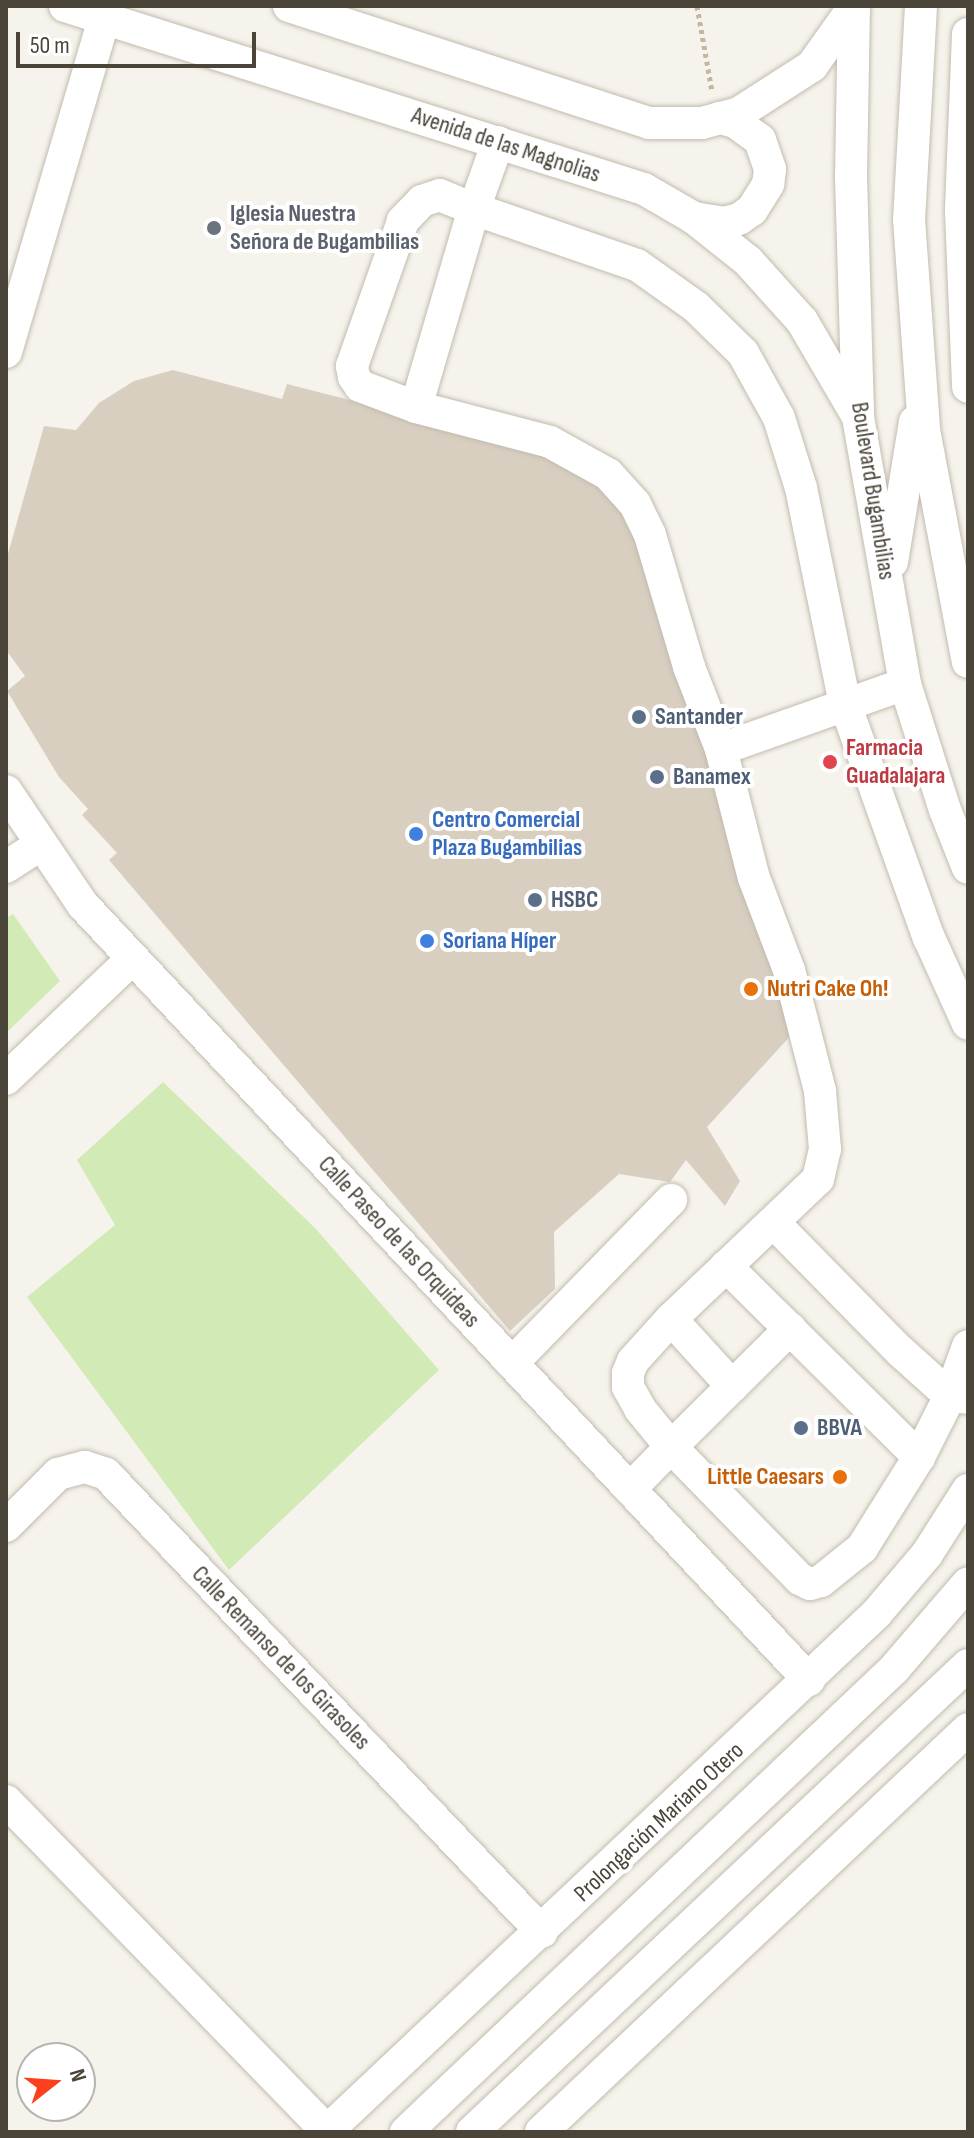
<!DOCTYPE html>
<html>
<head>
<meta charset="utf-8">
<style>
  body { margin:0 }
  #map { position:relative; width:974px; height:2138px; overflow:hidden; background:#f6f3ec; font-family:"Sofia Sans Condensed",sans-serif }
  div>[style] { position:absolute }
  .green>* { inset:0; background:#d2eab5 }
  .building>* { inset:0; background:#d8cfc1 }
  .path>* { height:5px; margin-top:-2.5px; transform-origin:0; background:repeating-linear-gradient(90deg,#c4b79f 0 4px,transparent 0 8px) }
  .roads { filter:drop-shadow(0 0 2px #c2bbae) drop-shadow(0 0 2px #c2bbae) }
  .minor>* { height:32px; margin:-16px; padding:0 16px; transform-origin:16px; border-radius:16px; background:#fff }
  .dots>* { width:22px; height:22px; translate:-50% -50%; box-sizing:border-box; border:4px solid #fff; border-radius:50% }
  span { translate:-50% -50%; white-space:nowrap; text-align:center; line-height:1.15; -webkit-text-stroke:8px #fff; paint-order:stroke }
  .street-label { font-size:24px; color:#4b4439 }
  .worship-label { font-size:24px; color:#5b616d; font-weight:700 }
  .left { translate:0 -50%; text-align:left }
  .service-label { font-size:24px; color:#4e5e75; font-weight:700 }
  .health-label { font-size:24px; color:#be3a42; font-weight:700 }
  .shop-label { font-size:24px; color:#366cbe; font-weight:700 }
  .food-label { font-size:24px; color:#c56008; font-weight:700 }
  .right { translate:-100% -50%; text-align:right }
  .frame { position:absolute; inset:0; border:8px solid #4b4439; pointer-events:none }
  .north { position:absolute; left:16px; top:2042px; width:80px; height:80px; box-sizing:border-box; background:#fff; border:2px solid #b7b4b0; border-radius:50%; rotate:73deg; font-size:22px; font-weight:700; line-height:32px; text-align:center; color:#4b4439 }
  .north::after { content:''; display:block; margin:auto; width:28px; height:36px; background:#fc3f1d; clip-path:polygon(50% 0,100% 100%,50% 72%,0 100%) }
  .scale { position:absolute; left:16px; top:32px; width:240px; height:36px; box-sizing:border-box; border:4px solid #4b4439; border-top:0; padding-left:10px; font-size:24px; line-height:28px; white-space:nowrap; color:#4b4439; -webkit-text-stroke:6px #fff; paint-order:stroke }
</style>
</head>
<body>
<div id="map">
  <div class="green">
    <div style="clip-path:polygon(13px 914px,60px 981px,6px 1033px,6px 918px)"></div>
    <div style="clip-path:polygon(163px 1082px,315px 1228px,439px 1370px,229px 1570px,27px 1297px,115px 1225px,77px 1160px)"></div>
  </div>
  <div class="building">
    <div style="clip-path:polygon(173px 370px,282px 399px,287px 384px,557px 453px,617px 497px,653px 564px,793px 1033px,707px 1127px,740px 1181px,725px 1206px,686px 1160px,670px 1182px,619px 1174px,554px 1232px,555px 1289px,510px 1331px,109px 860px,117px 853px,82px 815px,88px 809px,59px 777px,7px 691px,25px 676px,6px 650px,6px 561px,44px 426px,76px 430px,99px 403px,134px 381px)"></div>
  </div>
  <div class="path">
    <div style="left:697px;top:6px;width:86px;rotate:80deg"></div>
  </div>
  <div class="roads">
    <div class="minor">
      <div style="left:65px;top:6px;width:607px;rotate:17.54deg"></div>
      <div style="left:644px;top:189px;width:58px;rotate:30.1deg"></div>
      <div style="left:694px;top:218px;width:69px;rotate:38.5deg"></div>
      <div style="left:748px;top:261px;width:81px;rotate:48deg"></div>
      <div style="left:802px;top:321px;width:111px;rotate:59.7deg"></div>
      <div style="left:289px;top:6px;width:379px;rotate:18deg"></div>
      <div style="left:649px;top:123px;width:53px"></div>
      <div style="left:702px;top:123px;width:38px;rotate:-15deg"></div>
      <div style="left:739px;top:113px;width:87px;rotate:-32.8deg"></div>
      <div style="left:812px;top:66px;width:72px;rotate:-54.6deg"></div>
      <div style="left:854px;top:6px;width:170px;rotate:91deg"></div>
      <div style="left:851px;top:176px;width:241px;rotate:88.3deg"></div>
      <div style="left:858px;top:417px;width:271px;rotate:80deg"></div>
      <div style="left:905px;top:684px;width:132px;rotate:72.4deg"></div>
      <div style="left:945px;top:810px;width:62px;rotate:68.4deg"></div>
      <div style="left:921px;top:6px;width:213px;rotate:93.2deg"></div>
      <div style="left:909px;top:219px;width:212px;rotate:85.9deg"></div>
      <div style="left:924px;top:430px;width:236px;rotate:79.3deg"></div>
      <div style="left:968px;top:34px;width:177px;rotate:92.3deg"></div>
      <div style="left:961px;top:211px;width:176px;rotate:87.7deg"></div>
      <div style="left:498px;top:142px;width:71px;rotate:109.7deg"></div>
      <div style="left:474px;top:209px;width:172px;rotate:19deg"></div>
      <div style="left:637px;top:265px;width:72px;rotate:35.4deg"></div>
      <div style="left:696px;top:307px;width:66px;rotate:44.4deg"></div>
      <div style="left:743px;top:353px;width:74px;rotate:61deg"></div>
      <div style="left:779px;top:418px;width:73px;rotate:72.6deg"></div>
      <div style="left:801px;top:488px;width:220px;rotate:78.5deg"></div>
      <div style="left:845px;top:704px;width:249px;rotate:70.3deg"></div>
      <div style="left:929px;top:938px;width:94px;rotate:65.6deg"></div>
      <div style="left:694px;top:218px;width:30px;rotate:9deg"></div>
      <div style="left:724px;top:223px;width:16px;rotate:-15deg"></div>
      <div style="left:739px;top:219px;width:16px;rotate:-35deg"></div>
      <div style="left:752px;top:210px;width:31px;rotate:-58deg"></div>
      <div style="left:768px;top:184px;width:15px;rotate:-82deg"></div>
      <div style="left:770px;top:169px;width:31px;rotate:-109deg"></div>
      <div style="left:760px;top:140px;width:31px;rotate:-144deg"></div>
      <div style="left:735px;top:122px;width:16px;rotate:-165deg"></div>
      <div style="left:6px;top:352px;width:361px;rotate:-73.6deg"></div>
      <div style="left:416px;top:407px;width:206px;rotate:-73.7deg"></div>
      <div style="left:474px;top:209px;width:37px;rotate:-158deg"></div>
      <div style="left:440px;top:195px;width:19px;rotate:162deg"></div>
      <div style="left:422px;top:201px;width:28px;rotate:134deg"></div>
      <div style="left:403px;top:221px;width:154px;rotate:109.4deg"></div>
      <div style="left:352px;top:366px;width:11px;rotate:80deg"></div>
      <div style="left:354px;top:377px;width:11px;rotate:56deg"></div>
      <div style="left:360px;top:386px;width:60px;rotate:20.6deg"></div>
      <div style="left:416px;top:407px;width:138px;rotate:14.6deg"></div>
      <div style="left:550px;top:442px;width:66px;rotate:28.9deg"></div>
      <div style="left:608px;top:474px;width:40px;rotate:48deg"></div>
      <div style="left:635px;top:504px;width:34px;rotate:64deg"></div>
      <div style="left:650px;top:535px;width:138px;rotate:73.5deg"></div>
      <div style="left:689px;top:667px;width:88px;rotate:68.7deg"></div>
      <div style="left:721px;top:749px;width:133px;rotate:75.7deg"></div>
      <div style="left:754px;top:878px;width:98px;rotate:69.2deg"></div>
      <div style="left:789px;top:970px;width:125px;rotate:75.6deg"></div>
      <div style="left:820px;top:1091px;width:58px;rotate:85.1deg"></div>
      <div style="left:825px;top:1149px;width:31px;rotate:103deg"></div>
      <div style="left:818px;top:1179px;width:203px;rotate:136.4deg"></div>
      <div style="left:671px;top:1319px;width:57px;rotate:132.1deg"></div>
      <div style="left:633px;top:1361px;width:13px;rotate:113deg"></div>
      <div style="left:628px;top:1373px;width:14px;rotate:90deg"></div>
      <div style="left:628px;top:1387px;width:25px;rotate:61deg"></div>
      <div style="left:640px;top:1409px;width:49px;rotate:50.8deg"></div>
      <div style="left:671px;top:1447px;width:168px;rotate:-44.8deg"></div>
      <div style="left:892px;top:562px;width:142px;rotate:-80.7deg"></div>
      <div style="left:721px;top:749px;width:195px;rotate:-19.5deg"></div>
      <div style="left:6px;top:791px;width:138px;rotate:56deg"></div>
      <div style="left:83px;top:905px;width:1062px;rotate:46.87deg"></div>
      <div style="left:6px;top:867px;width:40px;rotate:-32.9deg"></div>
      <div style="left:6px;top:1079px;width:175px;rotate:-43.6deg"></div>
      <div style="left:774px;top:1223px;width:180px;rotate:45.5deg"></div>
      <div style="left:900px;top:1351px;width:67px;rotate:42deg"></div>
      <div style="left:950px;top:1396px;width:18px;rotate:6deg"></div>
      <div style="left:726px;top:1266px;width:272px;rotate:44.7deg"></div>
      <div style="left:671px;top:1319px;width:91px;rotate:47.7deg"></div>
      <div style="left:512px;top:1363px;width:228px;rotate:-45.7deg"></div>
      <div style="left:630px;top:1489px;width:59px;rotate:-45.7deg"></div>
      <div style="left:671px;top:1447px;width:185px;rotate:45.7deg"></div>
      <div style="left:800px;top:1579px;width:11px;rotate:27deg"></div>
      <div style="left:810px;top:1584px;width:11px;rotate:-15deg"></div>
      <div style="left:821px;top:1581px;width:53px;rotate:-38.8deg"></div>
      <div style="left:862px;top:1548px;width:107px;rotate:-57.9deg"></div>
      <div style="left:919px;top:1457px;width:68px;rotate:-63.1deg"></div>
      <div style="left:950px;top:1396px;width:53px;rotate:-70.2deg"></div>
      <div style="left:6px;top:1526px;width:74px;rotate:-45deg"></div>
      <div style="left:58px;top:1474px;width:28px;rotate:-15deg"></div>
      <div style="left:85px;top:1467px;width:22px;rotate:18deg"></div>
      <div style="left:106px;top:1474px;width:632px;rotate:46.41deg"></div>
      <div style="left:6px;top:1801px;width:460px;rotate:45.8deg"></div>
      <div style="left:326px;top:2132px;width:756px;rotate:-43.28deg"></div>
      <div style="left:876px;top:1614px;width:79px;rotate:-49.6deg"></div>
      <div style="left:927px;top:1554px;width:76px;rotate:-57.4deg"></div>
      <div style="left:406px;top:2132px;width:673px;rotate:-43.49deg"></div>
      <div style="left:894px;top:1669px;width:113px;rotate:-49.3deg"></div>
      <div style="left:472px;top:2132px;width:681px;rotate:-43.28deg"></div>
      <div style="left:541px;top:2132px;width:587px;rotate:-43.34deg"></div>
    </div>
  </div>
  <div class="dots">
    <div style="left:214px;top:228px;background:#6b7280"></div>
    <div style="left:639px;top:717px;background:#5c6f8a"></div>
    <div style="left:830px;top:762px;background:#e0444e"></div>
    <div style="left:657px;top:777px;background:#5c6f8a"></div>
    <div style="left:416px;top:834px;background:#3f7fe0"></div>
    <div style="left:535px;top:900px;background:#5c6f8a"></div>
    <div style="left:427px;top:941px;background:#3f7fe0"></div>
    <div style="left:751px;top:989px;background:#e8710a"></div>
    <div style="left:801px;top:1428px;background:#5c6f8a"></div>
    <div style="left:840px;top:1477px;background:#e8710a"></div>
  </div>
  <div class="street-label">
    <span style="left:506px;top:145px;rotate:18deg">Avenida de las Magnolias</span>
    <span style="left:873px;top:491px;rotate:81deg">Boulevard Bugambilias</span>
    <span style="left:399px;top:1242px;rotate:47deg">Calle Paseo de las Orquideas</span>
    <span style="left:281px;top:1658px;rotate:46deg">Calle Remanso de los Girasoles</span>
    <span style="left:659px;top:1822px;rotate:-43deg">Prolongación Mariano Otero</span>
  </div>
  <div class="worship-label">
    <span class="left" style="left:230px;top:228px">Iglesia Nuestra<br>Señora de Bugambilias</span>
  </div>
  <div class="service-label">
    <span class="left" style="left:655px;top:717px">Santander</span>
    <span class="left" style="left:673px;top:777px">Banamex</span>
    <span class="left" style="left:551px;top:900px">HSBC</span>
    <span class="left" style="left:817px;top:1428px">BBVA</span>
  </div>
  <div class="health-label">
    <span class="left" style="left:846px;top:762px">Farmacia<br>Guadalajara</span>
  </div>
  <div class="shop-label">
    <span class="left" style="left:432px;top:834px">Centro Comercial<br>Plaza Bugambilias</span>
    <span class="left" style="left:443px;top:941px">Soriana Híper</span>
  </div>
  <div class="food-label">
    <span class="left" style="left:767px;top:989px">Nutri Cake Oh!</span>
    <span class="right" style="left:824px;top:1477px">Little Caesars</span>
  </div>
  <div class="frame"></div>
  <div class="north">N</div>
  <div class="scale">50 m</div>
</div>
</body>
</html>
